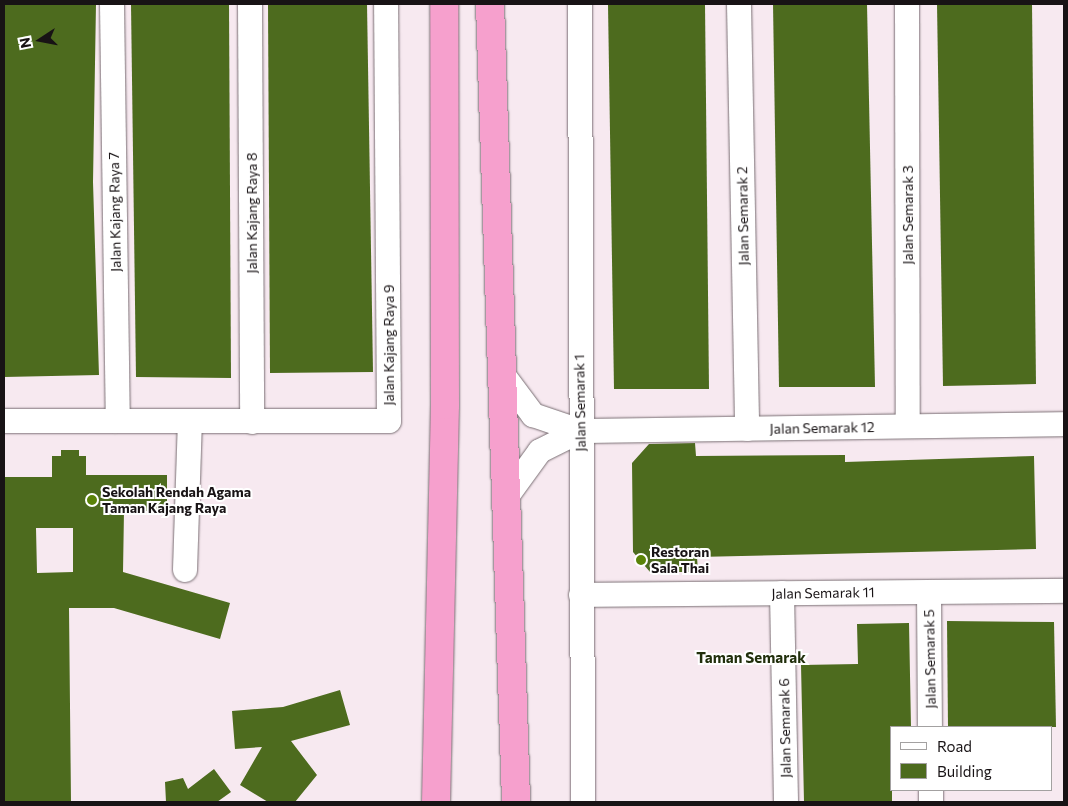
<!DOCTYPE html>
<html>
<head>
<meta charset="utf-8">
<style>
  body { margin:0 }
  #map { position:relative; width:1068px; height:806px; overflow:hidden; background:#f7e9f0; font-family:Commissioner,sans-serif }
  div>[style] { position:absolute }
  .building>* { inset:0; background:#4d6b1e }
  .roads { filter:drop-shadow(0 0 1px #7a6f74) drop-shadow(0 0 1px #7a6f74) }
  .minor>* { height:24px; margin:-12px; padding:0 12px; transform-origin:12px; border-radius:12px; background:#fff }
  .highway>* { height:28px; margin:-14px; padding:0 14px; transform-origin:14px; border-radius:14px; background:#f6a0cd }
  .dots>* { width:14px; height:14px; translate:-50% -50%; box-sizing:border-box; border:2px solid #fff; border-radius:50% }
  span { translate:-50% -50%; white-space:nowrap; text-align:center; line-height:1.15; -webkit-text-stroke:4px #fff; paint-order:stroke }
  .street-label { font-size:14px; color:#181315 }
  .poi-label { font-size:14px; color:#181315; font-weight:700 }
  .left { translate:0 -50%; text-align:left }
  .neighbourhood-label { font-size:15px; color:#212f0c; font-weight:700 }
  .frame { position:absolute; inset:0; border:5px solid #181315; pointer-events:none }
  .legend { position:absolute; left:890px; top:726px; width:162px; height:65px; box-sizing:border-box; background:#fff; border:1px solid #a3a1a1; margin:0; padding:6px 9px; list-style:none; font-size:15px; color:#181315 }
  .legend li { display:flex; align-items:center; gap:10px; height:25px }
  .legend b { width:25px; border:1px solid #a3a1a1 }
  .north { position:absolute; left:15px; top:15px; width:50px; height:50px; -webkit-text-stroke:4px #fff; paint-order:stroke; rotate:259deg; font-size:14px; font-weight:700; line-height:20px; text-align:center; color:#181315 }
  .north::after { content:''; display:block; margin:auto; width:18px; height:22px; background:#181315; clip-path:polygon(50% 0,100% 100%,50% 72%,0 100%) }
</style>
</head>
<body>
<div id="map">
  <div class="building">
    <div style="clip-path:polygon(4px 4px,96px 4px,93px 182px,99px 375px,4px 377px)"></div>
    <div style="clip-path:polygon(131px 4px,229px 4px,231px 378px,136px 377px)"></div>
    <div style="clip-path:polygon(268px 4px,367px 4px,373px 372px,270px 373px)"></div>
    <div style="clip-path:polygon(608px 4px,705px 4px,709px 389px,614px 389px)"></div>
    <div style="clip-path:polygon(773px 4px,867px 4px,875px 387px,779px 387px)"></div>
    <div style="clip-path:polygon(937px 4px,1032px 4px,1036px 384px,943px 386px)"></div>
    <div style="clip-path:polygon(695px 443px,696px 456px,845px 455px,845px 462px,1034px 456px,1036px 549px,697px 557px,698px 572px,650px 572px,633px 552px,632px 463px,649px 444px)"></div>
    <div style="clip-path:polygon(evenodd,61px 450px,79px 450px,79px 456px,86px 456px,86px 475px,167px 475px,167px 511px,124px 511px,123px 572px,230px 603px,220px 639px,114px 608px,69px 608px,71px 802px,4px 802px,4px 477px,52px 477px,52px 456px,61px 456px,61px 450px,36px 528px,73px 528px,73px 572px,37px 573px,36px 528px)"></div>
    <div style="clip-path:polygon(947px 621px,1054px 622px,1056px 727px,948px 727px)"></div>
    <div style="clip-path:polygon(909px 623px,911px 727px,892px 727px,892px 802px,804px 802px,801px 665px,858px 664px,857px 624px)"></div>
    <div style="clip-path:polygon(340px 690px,350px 725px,291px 741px,317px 775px,295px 802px,268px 802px,240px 785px,262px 747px,235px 749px,232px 711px,283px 707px)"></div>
    <div style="clip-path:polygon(214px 769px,231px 792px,217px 802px,166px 802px,165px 782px,183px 778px,188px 789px)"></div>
  </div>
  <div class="roads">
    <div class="minor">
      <div style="left:112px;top:4px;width:417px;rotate:89.2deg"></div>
      <div style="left:250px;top:4px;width:418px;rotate:89.7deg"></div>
      <div style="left:580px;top:4px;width:798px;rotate:89.78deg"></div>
      <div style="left:739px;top:4px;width:425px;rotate:88.9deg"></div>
      <div style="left:907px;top:4px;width:422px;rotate:89.9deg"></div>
      <div style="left:501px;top:372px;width:54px;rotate:53.3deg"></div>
      <div style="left:533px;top:415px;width:50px;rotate:18.8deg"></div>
      <div style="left:580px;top:431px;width:484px;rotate:-0.8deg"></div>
      <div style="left:4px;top:421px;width:385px"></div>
      <div style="left:389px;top:421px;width:417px;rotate:-90.4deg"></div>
      <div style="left:508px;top:495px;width:54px;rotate:-54deg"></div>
      <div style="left:540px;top:451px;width:45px;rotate:-26.6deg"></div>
      <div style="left:185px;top:570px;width:149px;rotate:-88.1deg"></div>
      <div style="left:929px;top:592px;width:135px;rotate:89.6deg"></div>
      <div style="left:782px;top:593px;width:209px;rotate:88.9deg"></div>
      <div style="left:581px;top:595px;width:483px;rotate:-0.5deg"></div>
      <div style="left:931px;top:790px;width:12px;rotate:90deg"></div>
    </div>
    <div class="highway">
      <div style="left:490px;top:4px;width:798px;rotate:88.13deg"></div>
      <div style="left:436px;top:802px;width:397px;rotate:-88.7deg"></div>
      <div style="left:445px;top:405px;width:401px;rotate:-90.1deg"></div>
    </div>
  </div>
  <div class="dots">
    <div style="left:92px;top:500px;background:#5a8308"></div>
    <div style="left:641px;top:560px;background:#5a8308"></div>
  </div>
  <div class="street-label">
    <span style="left:115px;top:212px;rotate:-91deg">Jalan Kajang Raya 7</span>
    <span style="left:252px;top:213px;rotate:-90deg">Jalan Kajang Raya 8</span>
    <span style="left:908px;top:215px;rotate:-90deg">Jalan Semarak 3</span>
    <span style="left:743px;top:216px;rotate:-91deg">Jalan Semarak 2</span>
    <span style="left:389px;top:345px;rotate:-90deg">Jalan Kajang Raya 9</span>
    <span style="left:580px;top:403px;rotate:-91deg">Jalan Semarak 1</span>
    <span style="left:822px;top:428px;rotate:-1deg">Jalan Semarak 12</span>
    <span style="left:823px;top:593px;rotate:-1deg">Jalan Semarak 11</span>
    <span style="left:930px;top:659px;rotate:-91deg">Jalan Semarak 5</span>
    <span style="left:785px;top:728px;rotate:-91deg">Jalan Semarak 6</span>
  </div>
  <div class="poi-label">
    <span class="left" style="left:102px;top:500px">Sekolah Rendah Agama<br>Taman Kajang Raya</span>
    <span class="left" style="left:651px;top:560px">Restoran<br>Sala Thai</span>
  </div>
  <div class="neighbourhood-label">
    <span style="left:751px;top:658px">Taman Semarak</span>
  </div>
  <div class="frame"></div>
  <ul class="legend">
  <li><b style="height:6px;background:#fff"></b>Road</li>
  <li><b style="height:14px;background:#4d6b1e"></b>Building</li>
  </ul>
  <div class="north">N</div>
</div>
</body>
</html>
